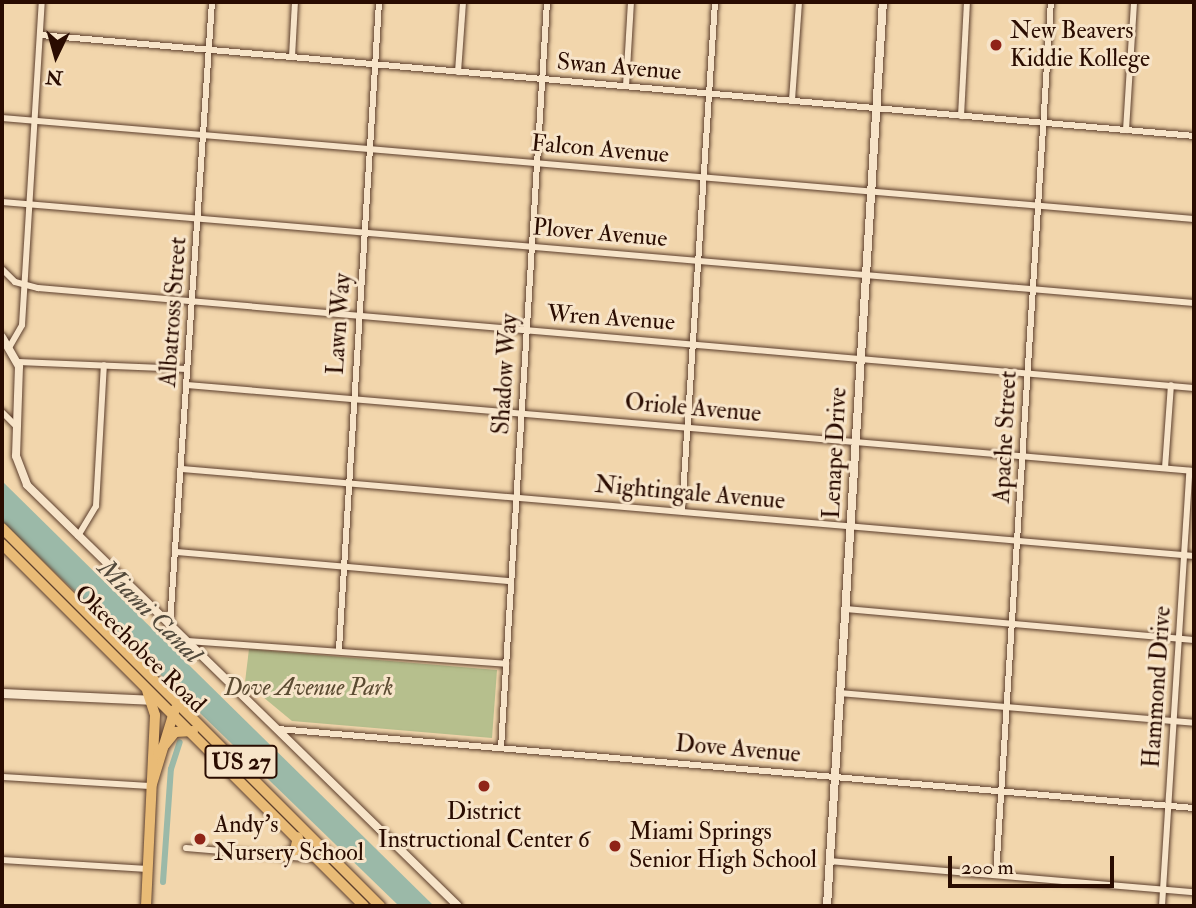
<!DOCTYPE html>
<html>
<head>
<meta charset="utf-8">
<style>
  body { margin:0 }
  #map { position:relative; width:1196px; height:908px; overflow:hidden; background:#f2d6ac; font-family:"IM FELL Double Pica",serif }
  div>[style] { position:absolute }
  .green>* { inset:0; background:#b6bf8d }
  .water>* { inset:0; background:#9bb9a8 }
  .canal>* { height:6px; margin:-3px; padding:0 3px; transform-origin:3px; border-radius:3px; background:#9bb9a8 }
  .roads { filter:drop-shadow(0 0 2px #5c3e2c) drop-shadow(0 0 2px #5c3e2c) }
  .minor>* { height:6px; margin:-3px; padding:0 3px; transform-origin:3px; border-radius:3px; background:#f7e4c9 }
  .tertiary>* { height:8px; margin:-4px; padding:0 4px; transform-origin:4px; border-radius:4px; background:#f7e4c9 }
  .secondary>* { height:9px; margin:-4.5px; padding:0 4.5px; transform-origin:4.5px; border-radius:4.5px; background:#f7e4c9 }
  .primary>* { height:10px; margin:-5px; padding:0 5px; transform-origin:5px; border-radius:5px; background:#e9bb76 }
  .trunk>* { height:10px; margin:-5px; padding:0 5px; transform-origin:5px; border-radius:5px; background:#e9bb76 }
  .dots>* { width:19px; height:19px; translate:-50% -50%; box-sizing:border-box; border:4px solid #f7e4c9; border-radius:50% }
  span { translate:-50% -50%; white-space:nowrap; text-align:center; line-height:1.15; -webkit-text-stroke:6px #f7e4c9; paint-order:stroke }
  .shield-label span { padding:2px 5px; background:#f7e4c9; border:2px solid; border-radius:5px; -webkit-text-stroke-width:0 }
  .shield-label { font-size:23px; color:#2a0c01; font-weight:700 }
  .poi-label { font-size:24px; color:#2a0c01 }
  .left { translate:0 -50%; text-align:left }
  .street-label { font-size:24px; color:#2a0c01 }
  .park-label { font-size:24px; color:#5b4b32; font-style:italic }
  .water-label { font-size:26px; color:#52493b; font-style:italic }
  .frame { position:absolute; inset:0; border:4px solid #2a0c01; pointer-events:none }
  .north { position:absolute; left:21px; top:21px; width:70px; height:70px; -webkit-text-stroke:5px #f7e4c9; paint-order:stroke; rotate:185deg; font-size:19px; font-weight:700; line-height:28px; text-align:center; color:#2a0c01 }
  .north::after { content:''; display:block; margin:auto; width:24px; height:32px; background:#2a0c01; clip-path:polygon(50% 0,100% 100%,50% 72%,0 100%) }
  .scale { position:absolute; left:948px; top:856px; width:166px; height:32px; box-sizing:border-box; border:4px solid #2a0c01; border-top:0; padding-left:9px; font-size:21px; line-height:24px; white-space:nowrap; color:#2a0c01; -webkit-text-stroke:5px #f7e4c9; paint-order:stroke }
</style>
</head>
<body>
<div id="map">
  <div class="green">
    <div style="clip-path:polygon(249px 649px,497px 670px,492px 738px,292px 721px,245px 682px)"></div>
  </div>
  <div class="water">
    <div style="clip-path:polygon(2px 481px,434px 906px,399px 906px,2px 521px)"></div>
  </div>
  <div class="canal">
    <div style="left:163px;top:882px;width:113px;rotate:-86deg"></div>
    <div style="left:171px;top:769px;width:28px;rotate:-72deg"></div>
  </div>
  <div class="roads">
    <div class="minor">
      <div style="left:40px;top:35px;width:1158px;rotate:5deg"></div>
      <div style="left:292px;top:57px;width:55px;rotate:-86.9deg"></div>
      <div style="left:458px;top:72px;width:70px;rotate:-85.9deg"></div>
      <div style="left:626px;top:86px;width:84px;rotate:-86.6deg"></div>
      <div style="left:792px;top:100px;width:98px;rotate:-85.9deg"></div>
      <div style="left:961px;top:116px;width:114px;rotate:-87deg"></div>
      <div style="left:2px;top:118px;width:1196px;rotate:4.84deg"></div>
      <div style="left:1126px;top:130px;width:128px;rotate:-86.4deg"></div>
      <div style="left:2px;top:202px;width:1196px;rotate:4.84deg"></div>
      <div style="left:2px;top:269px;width:18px;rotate:45deg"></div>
      <div style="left:15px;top:282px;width:24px;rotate:15deg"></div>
      <div style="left:38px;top:288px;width:1160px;rotate:4.94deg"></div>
      <div style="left:10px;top:346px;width:24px;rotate:-60deg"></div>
      <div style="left:22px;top:325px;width:324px;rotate:-86.5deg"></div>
      <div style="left:18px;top:362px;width:169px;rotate:2.4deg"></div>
      <div style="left:187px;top:385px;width:1011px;rotate:4.88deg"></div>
      <div style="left:2px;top:412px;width:21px;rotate:45deg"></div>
      <div style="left:1165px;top:468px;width:83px;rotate:-85.9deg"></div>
      <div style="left:182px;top:469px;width:1016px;rotate:4.91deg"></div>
      <div style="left:682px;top:511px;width:510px;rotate:-86.29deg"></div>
      <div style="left:78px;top:536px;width:35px;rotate:-59deg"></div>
      <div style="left:96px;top:506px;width:141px;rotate:-86.8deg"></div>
      <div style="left:177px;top:552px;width:335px;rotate:5deg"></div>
      <div style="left:846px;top:609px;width:349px;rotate:5.1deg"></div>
      <div style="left:170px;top:624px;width:623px;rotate:-86.14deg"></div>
      <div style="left:187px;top:641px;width:320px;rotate:4.1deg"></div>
      <div style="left:339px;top:649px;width:648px;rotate:-86.46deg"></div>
      <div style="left:839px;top:693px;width:356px;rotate:4.8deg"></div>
      <div style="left:278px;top:729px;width:919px;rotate:4.93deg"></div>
      <div style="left:501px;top:748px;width:747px;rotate:-86.47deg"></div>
      <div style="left:2px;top:777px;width:149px;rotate:3.5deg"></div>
      <div style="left:186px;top:848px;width:131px;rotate:4.8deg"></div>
      <div style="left:2px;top:860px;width:146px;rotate:3.5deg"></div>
      <div style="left:829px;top:861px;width:366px;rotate:4.9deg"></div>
      <div style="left:996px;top:875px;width:875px;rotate:-86.4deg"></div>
      <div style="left:1162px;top:906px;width:436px;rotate:-86.4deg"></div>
    </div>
    <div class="tertiary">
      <div style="left:2px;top:337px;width:34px;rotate:60deg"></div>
      <div style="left:19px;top:366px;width:90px;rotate:91.9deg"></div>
      <div style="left:16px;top:456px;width:31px;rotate:69deg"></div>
      <div style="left:27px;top:485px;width:602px;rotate:44.33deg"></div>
      <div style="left:827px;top:906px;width:906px;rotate:-86.46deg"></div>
    </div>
    <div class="secondary">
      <div style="left:2px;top:693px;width:153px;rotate:2.6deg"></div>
    </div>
    <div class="primary">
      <div style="left:152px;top:784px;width:78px;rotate:-73deg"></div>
      <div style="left:146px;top:906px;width:191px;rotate:-87.3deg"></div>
      <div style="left:155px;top:715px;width:25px;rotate:-108deg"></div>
    </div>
    <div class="trunk">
      <div style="left:2px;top:528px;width:535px;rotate:45deg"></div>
      <div style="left:2px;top:544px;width:512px;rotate:45deg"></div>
      <div style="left:158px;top:753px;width:27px;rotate:-51deg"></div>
      <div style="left:175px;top:732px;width:18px;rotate:-3deg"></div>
      <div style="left:284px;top:856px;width:13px;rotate:-29deg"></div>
      <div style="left:295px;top:850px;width:13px;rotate:-77deg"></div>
    </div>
  </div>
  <div class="dots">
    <div style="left:996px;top:45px;background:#8f2418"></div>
    <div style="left:484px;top:786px;background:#8f2418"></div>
    <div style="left:200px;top:839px;background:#8f2418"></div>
    <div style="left:615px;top:846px;background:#8f2418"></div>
  </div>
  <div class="shield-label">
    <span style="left:241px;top:762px">US 27</span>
  </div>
  <div class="poi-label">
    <span class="left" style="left:1010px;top:45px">New Beavers<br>Kiddie Kollege</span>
    <span style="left:484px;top:826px">District<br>Instructional Center 6</span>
    <span class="left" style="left:214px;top:839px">Andy's<br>Nursery School</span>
    <span class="left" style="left:629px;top:846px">Miami Springs<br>Senior High School</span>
  </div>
  <div class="street-label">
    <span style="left:619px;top:67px;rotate:5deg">Swan Avenue</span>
    <span style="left:600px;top:149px;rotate:5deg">Falcon Avenue</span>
    <span style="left:600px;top:233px;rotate:5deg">Plover Avenue</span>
    <span style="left:173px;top:312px;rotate:-86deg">Albatross Street</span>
    <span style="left:611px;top:318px;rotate:4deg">Wren Avenue</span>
    <span style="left:339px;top:324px;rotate:-86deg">Lawn Way</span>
    <span style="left:505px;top:374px;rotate:-86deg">Shadow Way</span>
    <span style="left:693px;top:408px;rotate:5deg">Oriole Avenue</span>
    <span style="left:1005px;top:437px;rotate:-87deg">Apache Street</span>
    <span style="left:835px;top:453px;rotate:-87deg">Lenape Drive</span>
    <span style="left:690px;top:493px;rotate:5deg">Nightingale Avenue</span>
    <span style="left:140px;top:649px;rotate:44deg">Okeechobee Road</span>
    <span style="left:1157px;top:687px;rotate:-86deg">Hammond Drive</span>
    <span style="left:738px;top:749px;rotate:5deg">Dove Avenue</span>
  </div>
  <div class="park-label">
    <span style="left:309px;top:688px">Dove Avenue Park</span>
  </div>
  <div class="water-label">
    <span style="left:149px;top:612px;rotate:45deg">Miami Canal</span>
  </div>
  <div class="frame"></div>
  <div class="north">N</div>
  <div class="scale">200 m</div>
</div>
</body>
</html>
